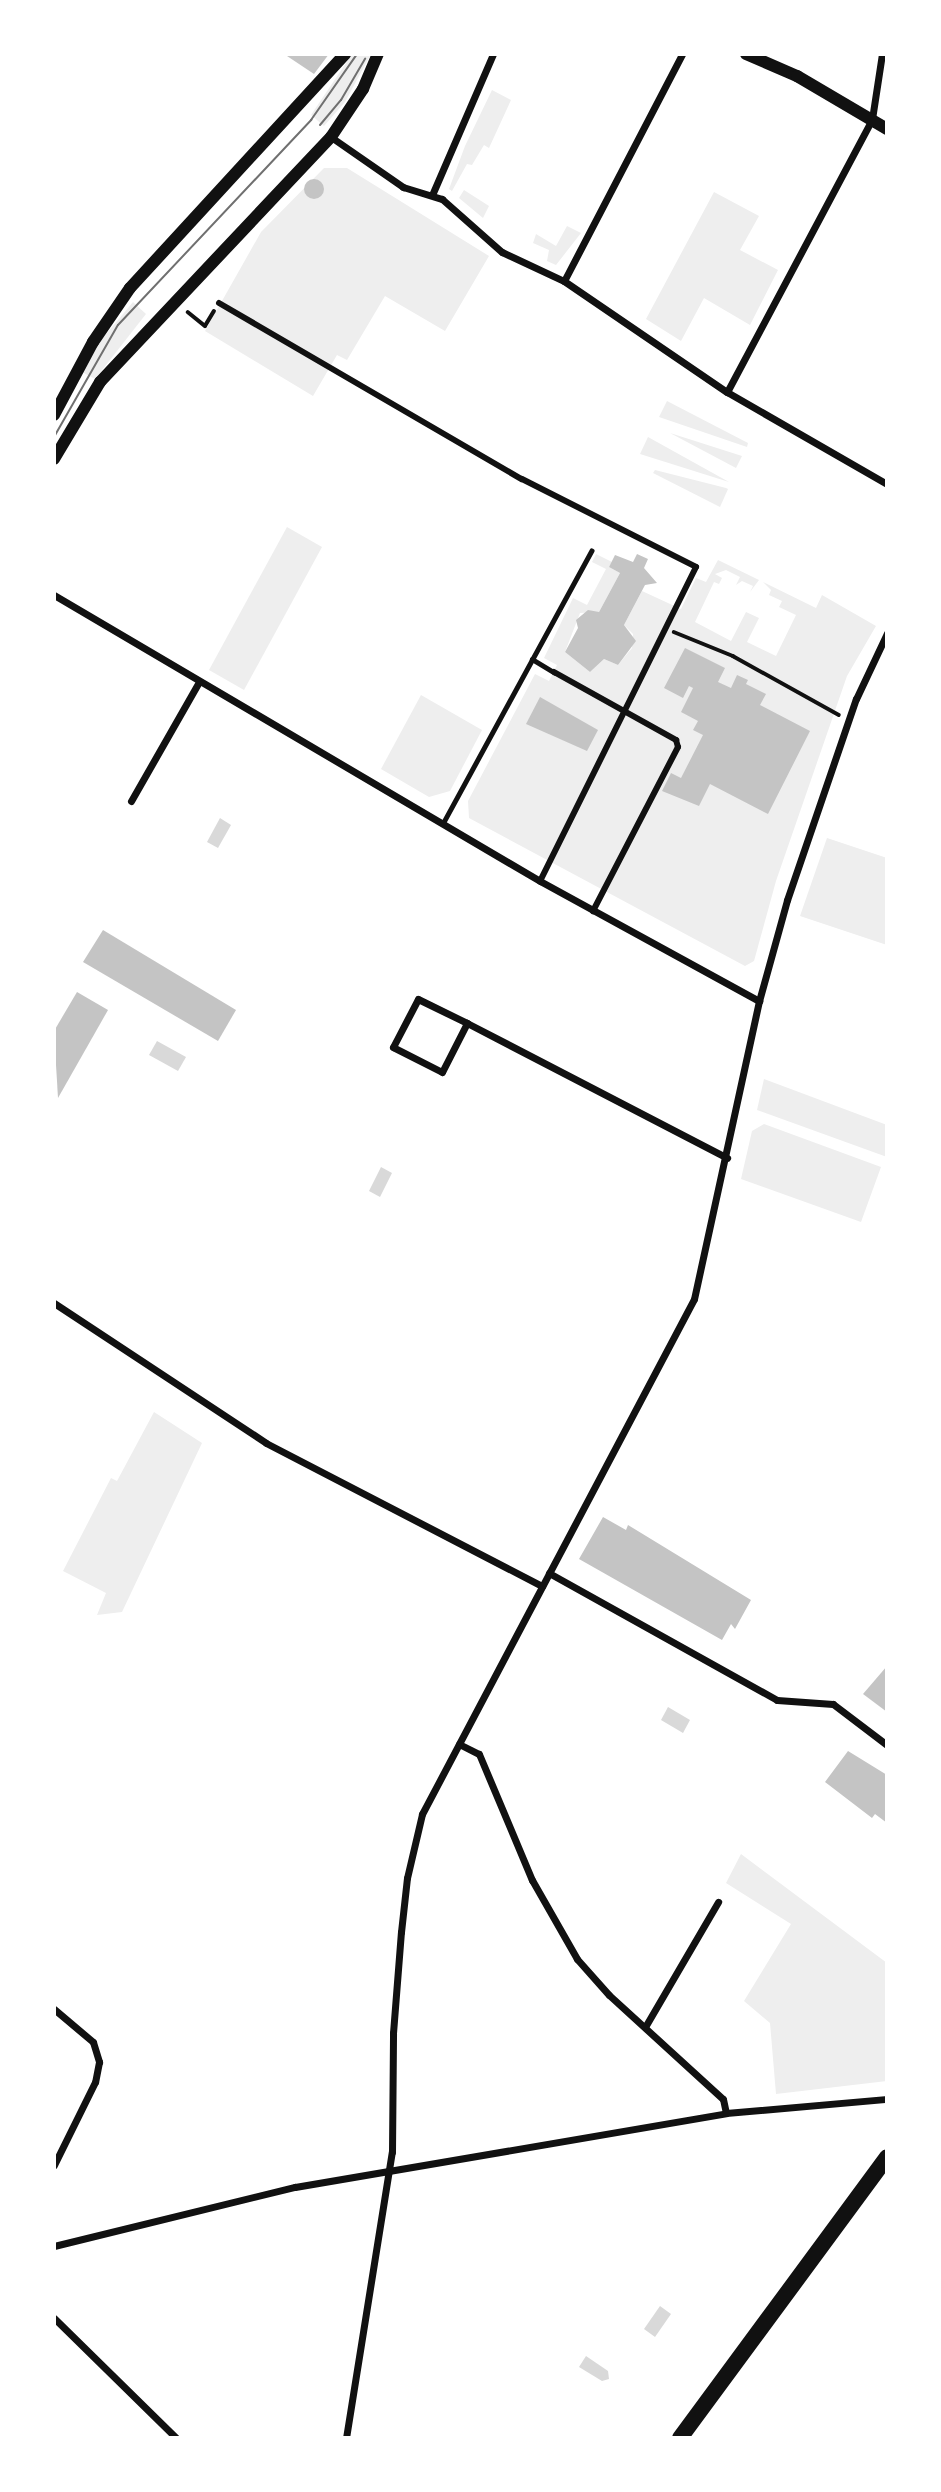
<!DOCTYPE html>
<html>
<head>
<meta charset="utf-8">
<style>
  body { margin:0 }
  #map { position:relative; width:941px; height:2492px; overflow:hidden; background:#fff; font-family:Mulish,sans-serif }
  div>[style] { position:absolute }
  .green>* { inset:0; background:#eee }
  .water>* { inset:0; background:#d9d9d9 }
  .building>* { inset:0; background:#c4c4c4 }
  .round { border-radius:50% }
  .path>* { height:3.5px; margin:-1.75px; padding:0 1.75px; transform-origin:1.75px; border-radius:1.75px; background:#111 }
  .service>* { height:4.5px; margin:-2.25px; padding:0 2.25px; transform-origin:2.25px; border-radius:2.25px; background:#111 }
  .pedestrian>* { height:6px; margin:-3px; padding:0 3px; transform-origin:3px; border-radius:3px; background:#111 }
  .minor>* { height:7px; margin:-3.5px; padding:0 3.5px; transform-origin:3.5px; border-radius:3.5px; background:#111 }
  .tertiary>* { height:12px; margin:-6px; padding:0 6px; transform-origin:6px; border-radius:6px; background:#111 }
  .primary>* { height:16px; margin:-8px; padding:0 8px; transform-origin:8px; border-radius:8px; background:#111 }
  .tram>* { height:2px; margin:-1px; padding:0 1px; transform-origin:1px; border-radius:1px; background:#707070 }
  span { translate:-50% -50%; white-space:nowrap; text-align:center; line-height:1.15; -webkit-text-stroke:7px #fff; paint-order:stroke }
  .frame { position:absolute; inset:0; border:56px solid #fff; pointer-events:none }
</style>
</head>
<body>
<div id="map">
  <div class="green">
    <div style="clip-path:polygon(352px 54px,371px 54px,345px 102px,324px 126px,311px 115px)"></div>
    <div style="clip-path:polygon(492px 90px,511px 100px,489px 148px,484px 145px,472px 165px,467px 164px,452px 191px,449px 189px,465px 146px)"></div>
    <div style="clip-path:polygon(324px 168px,347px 168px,489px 256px,445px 331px,385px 296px,347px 360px,337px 355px,313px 396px,205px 331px,261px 232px)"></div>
    <div style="clip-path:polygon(464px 190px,489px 206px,483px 218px,459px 198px)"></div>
    <div style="clip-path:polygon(714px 192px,759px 216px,740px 250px,778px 270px,750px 325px,704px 298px,681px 341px,646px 319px)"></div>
    <div style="clip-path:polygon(567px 226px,581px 233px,556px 265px,547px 261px,549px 250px,533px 243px,536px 234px,556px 246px)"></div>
    <div style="clip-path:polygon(133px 302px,146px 314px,95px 379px,82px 372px,97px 345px)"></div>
    <div style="clip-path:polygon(667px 401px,748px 443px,747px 447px,659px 417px)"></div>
    <div style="clip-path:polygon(670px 433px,742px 456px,736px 468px)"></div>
    <div style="clip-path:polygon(648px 437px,729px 482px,640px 454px)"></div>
    <div style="clip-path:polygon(655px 470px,726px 488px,728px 489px,720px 507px,653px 473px)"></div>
    <div style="clip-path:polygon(287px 527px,322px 547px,244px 690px,209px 670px)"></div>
    <div style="clip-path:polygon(596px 554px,612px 562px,609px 567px,620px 573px,599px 612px,580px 613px,565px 652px,590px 672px,604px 659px,618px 665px,632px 648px,633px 634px,624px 625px,642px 591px,681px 609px,696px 578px,706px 582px,718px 560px,759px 580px,750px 592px,753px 586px,742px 581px,736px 585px,740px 577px,726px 570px,715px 574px,722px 578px,719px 584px,714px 582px,695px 622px,731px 641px,746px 612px,759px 618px,747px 642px,776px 656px,796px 615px,779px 607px,782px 601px,769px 595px,771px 590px,763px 582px,816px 608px,822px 595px,876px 626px,847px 676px,776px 881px,754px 961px,745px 966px,469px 818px,468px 801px,535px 674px,549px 681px,557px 665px,544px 658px,573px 598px,587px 605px,606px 569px,592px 562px)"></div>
    <div style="clip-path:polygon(421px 695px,482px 730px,450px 791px,429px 797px,381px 769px)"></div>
    <div style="clip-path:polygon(827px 838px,887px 858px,887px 945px,800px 916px)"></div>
    <div style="clip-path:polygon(764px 1079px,887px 1125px,887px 1157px,757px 1110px)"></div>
    <div style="clip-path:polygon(764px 1124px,881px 1167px,861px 1222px,741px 1179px,752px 1131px)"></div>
    <div style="clip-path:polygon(154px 1412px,202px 1443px,122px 1612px,97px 1615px,106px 1593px,63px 1571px,111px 1478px,117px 1481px)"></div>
    <div style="clip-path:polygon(741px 1854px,887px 1963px,887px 2081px,776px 2094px,770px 2023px,744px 2001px,791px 1924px,726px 1883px)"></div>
  </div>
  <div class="water">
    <div style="clip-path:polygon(220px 818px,231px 825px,218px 848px,207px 842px)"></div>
    <div style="clip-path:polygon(157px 1041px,186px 1057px,178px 1071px,149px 1055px)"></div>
    <div style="clip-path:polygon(381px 1167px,392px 1173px,380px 1197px,369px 1191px)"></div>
    <div style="clip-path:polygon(668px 1707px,690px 1720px,683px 1733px,661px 1720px)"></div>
    <div style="clip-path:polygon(660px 2306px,671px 2314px,655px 2337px,644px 2329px)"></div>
    <div style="clip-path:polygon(586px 2356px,608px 2371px,609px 2379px,602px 2381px,579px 2367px)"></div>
  </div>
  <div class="building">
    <div style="clip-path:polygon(284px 54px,329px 54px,314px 74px)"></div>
    <div class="round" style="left:304px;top:179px;width:20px;height:20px"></div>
    <div style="clip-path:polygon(637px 554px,648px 559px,644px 568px,657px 583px,645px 585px,624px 625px,636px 641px,618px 665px,604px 659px,590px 672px,565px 652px,578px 628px,576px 620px,588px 610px,599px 612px,620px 573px,609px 567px,615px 555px,633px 562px)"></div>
    <div style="clip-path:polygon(685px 648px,725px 668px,718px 682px,731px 688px,737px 675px,748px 680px,746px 684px,766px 694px,760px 705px,810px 731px,768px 814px,710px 784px,699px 806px,662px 791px,671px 773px,681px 778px,703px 735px,693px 730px,698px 721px,681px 712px,693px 688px,689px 686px,683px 698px,664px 688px)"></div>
    <div style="clip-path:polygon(540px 697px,598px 730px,587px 751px,526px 724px)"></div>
    <div style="clip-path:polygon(103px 930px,236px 1010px,218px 1041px,83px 962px)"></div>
    <div style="clip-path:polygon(77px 992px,108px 1010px,58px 1098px,54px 1031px)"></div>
    <div style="clip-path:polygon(603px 1517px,626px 1530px,628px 1525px,751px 1600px,735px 1629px,731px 1624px,722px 1640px,579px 1559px)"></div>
    <div style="clip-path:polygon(887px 1666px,887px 1712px,863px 1694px)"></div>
    <div style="clip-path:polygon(848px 1751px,887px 1775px,887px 1823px,875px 1814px,872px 1818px,825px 1782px)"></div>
  </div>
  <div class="path">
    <div style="left:188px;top:312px;width:22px;rotate:39deg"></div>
    <div style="left:205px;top:326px;width:17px;rotate:-59deg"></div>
    <div style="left:674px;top:632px;width:64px;rotate:22.1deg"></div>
    <div style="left:733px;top:656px;width:121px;rotate:29.1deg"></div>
  </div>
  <div class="service">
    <div style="left:532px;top:659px;width:26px;rotate:31deg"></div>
    <div style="left:443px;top:823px;width:310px;rotate:-61.4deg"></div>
  </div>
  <div class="pedestrian">
    <div style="left:219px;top:303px;width:350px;rotate:30.2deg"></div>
    <div style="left:522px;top:479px;width:195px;rotate:26.8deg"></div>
    <div style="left:696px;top:567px;width:351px;rotate:116.4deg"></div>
    <div style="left:554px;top:672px;width:140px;rotate:29.1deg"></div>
    <div style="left:676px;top:740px;width:7px;rotate:74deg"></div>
    <div style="left:678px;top:747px;width:185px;rotate:117.4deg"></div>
  </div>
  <div class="minor">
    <div style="left:331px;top:137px;width:88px;rotate:34.8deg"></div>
    <div style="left:403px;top:187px;width:41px;rotate:17.1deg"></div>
    <div style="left:442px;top:199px;width:80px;rotate:41.5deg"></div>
    <div style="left:502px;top:252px;width:68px;rotate:25.1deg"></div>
    <div style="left:564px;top:281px;width:197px;rotate:34.3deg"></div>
    <div style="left:727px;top:392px;width:185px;rotate:29.9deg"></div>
    <div style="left:432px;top:195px;width:154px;rotate:-66.6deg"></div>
    <div style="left:564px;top:281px;width:256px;rotate:-62.5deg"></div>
    <div style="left:727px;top:392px;width:309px;rotate:-62deg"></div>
    <div style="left:872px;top:119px;width:66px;rotate:-81.3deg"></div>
    <div style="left:54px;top:595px;width:564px;rotate:30.48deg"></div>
    <div style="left:540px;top:881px;width:250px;rotate:28.7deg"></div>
    <div style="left:131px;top:801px;width:137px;rotate:-60.3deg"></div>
    <div style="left:467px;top:1023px;width:55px;rotate:117deg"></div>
    <div style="left:442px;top:1072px;width:55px;rotate:-153deg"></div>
    <div style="left:393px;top:1047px;width:54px;rotate:-62.5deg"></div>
    <div style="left:418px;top:999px;width:55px;rotate:26.1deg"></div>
    <div style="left:467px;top:1023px;width:293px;rotate:27.4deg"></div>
    <div style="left:54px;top:1303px;width:254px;rotate:33.4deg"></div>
    <div style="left:266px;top:1443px;width:311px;rotate:27.4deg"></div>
    <div style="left:549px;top:1573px;width:261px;rotate:29.1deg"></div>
    <div style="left:777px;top:1700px;width:56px;rotate:4.1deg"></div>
    <div style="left:833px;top:1704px;width:68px;rotate:37.2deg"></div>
    <div style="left:459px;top:1744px;width:22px;rotate:27deg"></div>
    <div style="left:479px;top:1754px;width:137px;rotate:67.2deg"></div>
    <div style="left:532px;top:1880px;width:91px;rotate:60.3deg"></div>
    <div style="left:577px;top:1959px;width:48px;rotate:48.4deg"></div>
    <div style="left:609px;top:1995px;width:154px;rotate:42.4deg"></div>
    <div style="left:723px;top:2099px;width:14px;rotate:78deg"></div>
    <div style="left:54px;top:2009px;width:51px;rotate:40.2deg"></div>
    <div style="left:93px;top:2042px;width:21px;rotate:73deg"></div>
    <div style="left:99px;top:2062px;width:20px;rotate:101deg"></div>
    <div style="left:95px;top:2082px;width:93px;rotate:116.3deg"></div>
    <div style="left:645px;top:2027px;width:145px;rotate:-59.7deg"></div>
    <div style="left:54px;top:2246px;width:248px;rotate:-13.8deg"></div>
    <div style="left:295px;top:2187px;width:437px;rotate:-9.7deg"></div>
    <div style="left:726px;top:2113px;width:162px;rotate:-5deg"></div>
    <div style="left:54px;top:2318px;width:171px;rotate:44.5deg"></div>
    <div style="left:346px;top:2438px;width:290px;rotate:-80.9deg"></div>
    <div style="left:392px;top:2152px;width:119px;rotate:-89.5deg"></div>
    <div style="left:393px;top:2033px;width:101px;rotate:-85.5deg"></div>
    <div style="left:401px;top:1932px;width:54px;rotate:-83.7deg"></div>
    <div style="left:407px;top:1878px;width:66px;rotate:-76.8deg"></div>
    <div style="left:422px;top:1814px;width:582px;rotate:-62.16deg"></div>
    <div style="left:694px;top:1299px;width:305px;rotate:-77.7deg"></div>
    <div style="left:759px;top:1001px;width:105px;rotate:-74.5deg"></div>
    <div style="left:787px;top:900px;width:213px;rotate:-71.1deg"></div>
    <div style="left:856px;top:699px;width:73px;rotate:-64.8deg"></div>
  </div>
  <div class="tertiary">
    <div style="left:746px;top:54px;width:56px;rotate:23.3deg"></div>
    <div style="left:797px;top:76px;width:104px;rotate:30.5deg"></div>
    <div style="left:54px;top:415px;width:83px;rotate:-61.9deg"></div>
    <div style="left:93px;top:342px;width:65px;rotate:-55.6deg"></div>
    <div style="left:130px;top:288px;width:318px;rotate:-47.4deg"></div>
    <div style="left:54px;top:459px;width:90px;rotate:-59.1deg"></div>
    <div style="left:100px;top:382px;width:337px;rotate:-46.7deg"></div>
    <div style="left:331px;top:137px;width:58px;rotate:-56.3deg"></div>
    <div style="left:363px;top:89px;width:38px;rotate:-67deg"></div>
  </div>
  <div class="primary">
    <div style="left:680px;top:2438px;width:349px;rotate:-53.6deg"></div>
  </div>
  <div class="tram">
    <div style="left:320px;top:125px;width:33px;rotate:-50deg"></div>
    <div style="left:341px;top:100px;width:48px;rotate:-59.7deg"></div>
    <div style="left:54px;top:437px;width:129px;rotate:-60.3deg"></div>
    <div style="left:118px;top:325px;width:282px;rotate:-46.7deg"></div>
    <div style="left:311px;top:120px;width:80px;rotate:-55.1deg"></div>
  </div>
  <div class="frame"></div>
</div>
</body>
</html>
